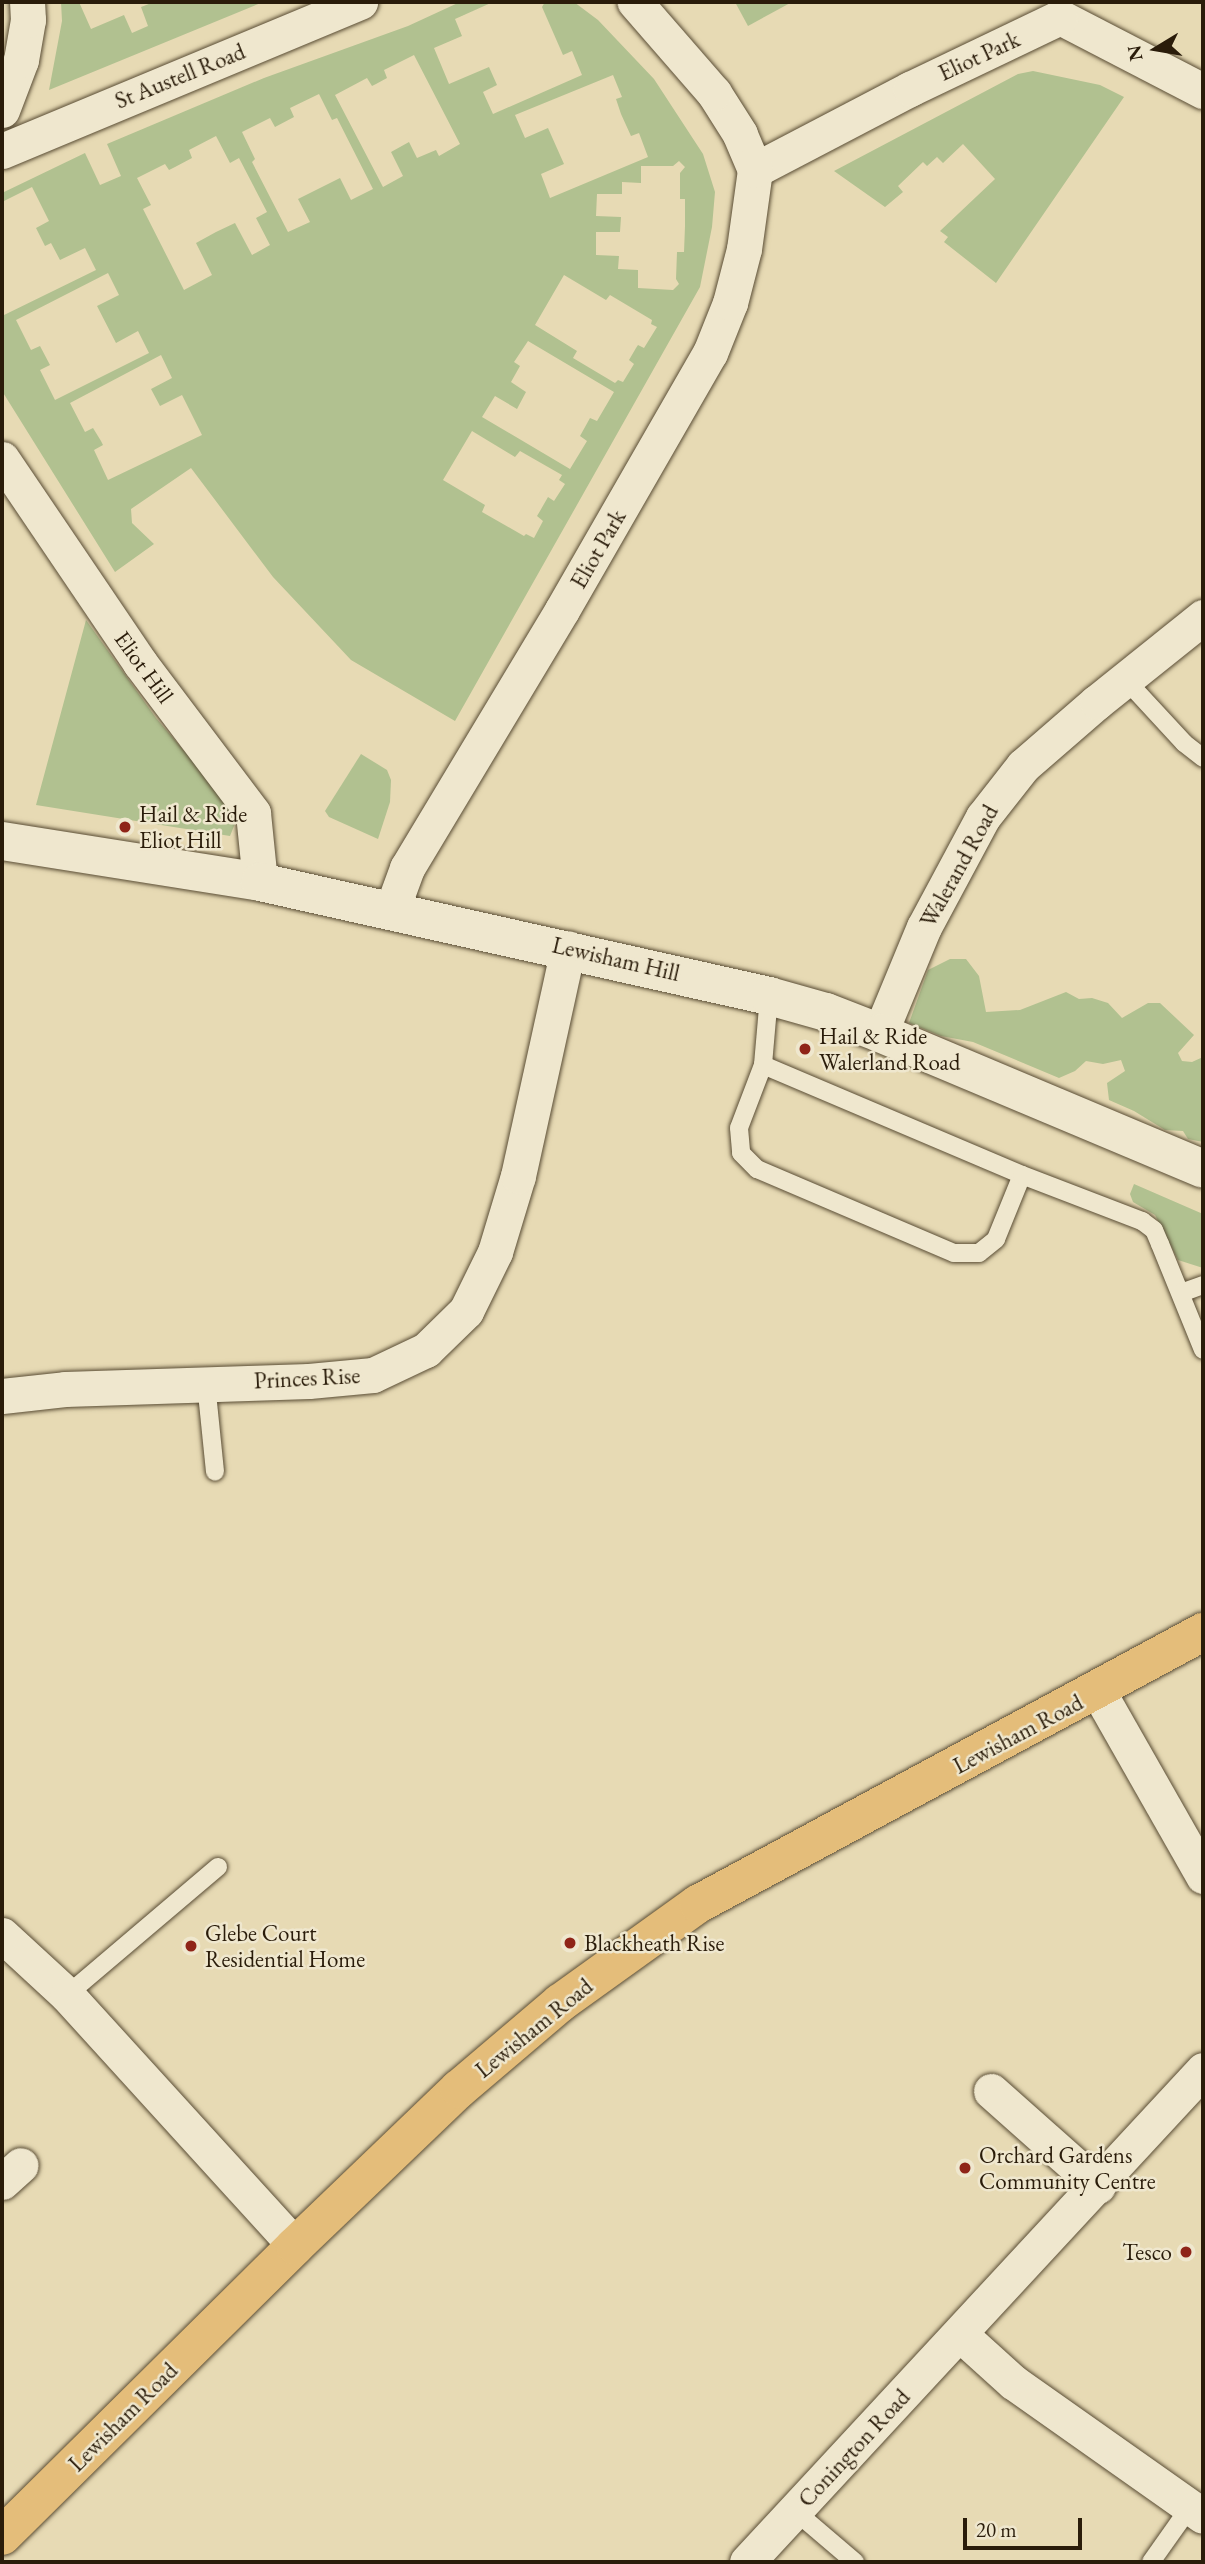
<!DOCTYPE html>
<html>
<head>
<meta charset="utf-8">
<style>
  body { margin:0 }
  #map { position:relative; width:1205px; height:2564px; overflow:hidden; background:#e7dab4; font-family:"EB Garamond",serif }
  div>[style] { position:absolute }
  .green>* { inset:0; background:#b1c190 }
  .roads { filter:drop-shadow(0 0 2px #594c34) drop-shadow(0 0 2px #594c34) }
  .lane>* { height:18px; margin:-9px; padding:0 9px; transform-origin:9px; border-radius:9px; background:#efe7ce }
  .street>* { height:35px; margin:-17.5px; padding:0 17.5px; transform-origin:17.5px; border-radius:17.5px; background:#efe7ce }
  .secondary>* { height:38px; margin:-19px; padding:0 19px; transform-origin:19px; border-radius:19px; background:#efe7ce }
  .primary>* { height:38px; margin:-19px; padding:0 19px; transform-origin:19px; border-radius:19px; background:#e4bd7a }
  .dots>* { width:19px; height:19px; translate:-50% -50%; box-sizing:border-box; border:4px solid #efe7ce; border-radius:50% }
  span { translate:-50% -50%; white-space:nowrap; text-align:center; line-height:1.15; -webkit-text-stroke:5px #efe7ce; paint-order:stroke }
  .street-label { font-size:23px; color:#2a1c0a }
  .poi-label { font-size:23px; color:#2a1c0a }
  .left { translate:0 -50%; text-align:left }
  .right { translate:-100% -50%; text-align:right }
  .frame { position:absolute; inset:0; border:4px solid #2a1c0a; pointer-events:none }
  .north { position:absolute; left:1121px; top:14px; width:70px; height:70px; -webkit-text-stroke:5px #efe7ce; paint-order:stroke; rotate:259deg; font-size:19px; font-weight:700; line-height:28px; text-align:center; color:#2a1c0a }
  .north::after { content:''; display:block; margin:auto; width:24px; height:32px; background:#2a1c0a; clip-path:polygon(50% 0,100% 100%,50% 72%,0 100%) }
  .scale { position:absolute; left:963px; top:2518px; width:119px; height:32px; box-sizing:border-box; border:4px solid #2a1c0a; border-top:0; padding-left:9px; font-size:21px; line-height:24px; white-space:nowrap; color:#2a1c0a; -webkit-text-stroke:5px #efe7ce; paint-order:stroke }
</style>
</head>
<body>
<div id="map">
  <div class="green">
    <div style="clip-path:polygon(61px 2px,79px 2px,91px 29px,124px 15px,132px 33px,148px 26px,141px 7px,154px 2px,263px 2px,49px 90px,62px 21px)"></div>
    <div style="clip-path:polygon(evenodd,460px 2px,493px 2px,455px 19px,462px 36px,434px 48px,449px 84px,489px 67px,497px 85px,483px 92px,493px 114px,582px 75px,572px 51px,563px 55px,542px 7px,545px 2px,574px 2px,598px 20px,654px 79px,703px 154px,715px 192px,712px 227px,700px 287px,455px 721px,351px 660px,273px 577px,191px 468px,131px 509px,132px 523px,154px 544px,115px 572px,2px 391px,2px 316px,96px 270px,85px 248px,60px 260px,51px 243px,45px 246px,36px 228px,49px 221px,32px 187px,2px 202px,2px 193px,85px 153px,100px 185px,121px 176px,107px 144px,264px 78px,408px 26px,460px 2px,414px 55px,460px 144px,439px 156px,436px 150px,417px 158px,409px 142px,391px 152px,403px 176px,383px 187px,335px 95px,367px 78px,372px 86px,376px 84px,387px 78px,384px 70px,414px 55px,460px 2px,613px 75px,622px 97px,616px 99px,621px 114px,631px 136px,639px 133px,648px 157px,550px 198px,541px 174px,564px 164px,548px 128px,525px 138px,515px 115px,613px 75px,460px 2px,319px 94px,332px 120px,337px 118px,373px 189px,351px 200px,340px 178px,298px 199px,310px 222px,288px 232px,252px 162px,255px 159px,242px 132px,270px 118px,275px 127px,294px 117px,290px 108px,319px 94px,460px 2px,216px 136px,230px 163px,239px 158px,267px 212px,256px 218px,270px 245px,252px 255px,235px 223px,216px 232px,196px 243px,212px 275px,184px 290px,143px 209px,151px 205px,137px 178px,165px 164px,169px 170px,175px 167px,192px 158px,189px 150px,216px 136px,460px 2px,679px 161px,685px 167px,680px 173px,680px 199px,685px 199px,685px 226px,684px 252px,677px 252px,676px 279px,679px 284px,673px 290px,638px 288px,638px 270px,618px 269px,619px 256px,596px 255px,596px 232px,620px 232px,621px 217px,596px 216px,597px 194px,622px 194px,622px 182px,641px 183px,641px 166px,673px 166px,679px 161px,460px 2px,108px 273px,119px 295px,97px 306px,116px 343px,138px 331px,149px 353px,55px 400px,40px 370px,50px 365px,40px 346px,31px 350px,16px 320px,108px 273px,460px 2px,564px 275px,606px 300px,610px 295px,652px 320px,651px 324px,657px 327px,644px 348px,638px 345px,636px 348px,629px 360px,634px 364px,623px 382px,618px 380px,615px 383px,573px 358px,577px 351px,535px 325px,564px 275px,460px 2px,528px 341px,614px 392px,597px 421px,590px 418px,580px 436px,587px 441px,570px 469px,482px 417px,495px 396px,517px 409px,526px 392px,511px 382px,520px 366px,514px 362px,528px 341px,460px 2px,161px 355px,172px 378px,151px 389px,160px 406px,182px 395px,202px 435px,108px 480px,94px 450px,103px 445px,101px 441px,93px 428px,85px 432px,70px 403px,161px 355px,460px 2px,472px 431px,515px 457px,520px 451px,562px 475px,559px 480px,565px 484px,554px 501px,548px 497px,540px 511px,537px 516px,543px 521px,534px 538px,526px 534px,524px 536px,482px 512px,485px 505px,443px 480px,472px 431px)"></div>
    <div style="clip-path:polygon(735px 2px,792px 2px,748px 26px)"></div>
    <div style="clip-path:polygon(1033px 71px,1100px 85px,1124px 97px,996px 283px,944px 242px,948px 237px,940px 231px,995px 179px,963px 144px,943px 163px,937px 157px,927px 166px,923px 162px,898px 186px,903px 192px,885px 207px,834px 171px,1018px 74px)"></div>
    <div style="clip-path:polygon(86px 620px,156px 718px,232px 807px,236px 821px,230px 836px,36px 805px)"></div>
    <div style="clip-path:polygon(361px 754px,387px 770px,391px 780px,390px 802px,378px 839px,329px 817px,325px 811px)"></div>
    <div style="clip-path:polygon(950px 959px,966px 959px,979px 976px,986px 1012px,1020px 1010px,1066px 992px,1079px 999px,1092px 998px,1108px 1003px,1122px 1018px,1148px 1003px,1160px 1003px,1194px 1035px,1178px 1053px,1182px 1061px,1192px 1062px,1203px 1057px,1203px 1142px,1188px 1139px,1183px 1131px,1165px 1130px,1134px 1111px,1109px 1100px,1107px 1083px,1125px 1071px,1121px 1060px,1103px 1064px,1086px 1061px,1075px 1071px,1059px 1078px,973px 1042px,941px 1036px,909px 1023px,928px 970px)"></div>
    <div style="clip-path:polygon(1134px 1184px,1203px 1214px,1203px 1268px,1178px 1260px,1155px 1215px,1133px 1202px,1130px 1194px)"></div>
  </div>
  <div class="roads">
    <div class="lane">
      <div style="left:1125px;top:679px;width:87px;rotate:47.3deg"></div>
      <div style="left:1184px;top:743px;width:24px;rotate:38deg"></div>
      <div style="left:769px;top:996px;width:69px;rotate:95deg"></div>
      <div style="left:763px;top:1065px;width:281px;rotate:23deg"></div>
      <div style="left:763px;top:1065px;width:67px;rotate:110.9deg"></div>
      <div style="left:739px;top:1128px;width:25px;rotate:85deg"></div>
      <div style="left:741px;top:1153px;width:23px;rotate:45deg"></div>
      <div style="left:757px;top:1169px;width:214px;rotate:23.1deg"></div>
      <div style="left:954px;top:1253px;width:25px"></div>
      <div style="left:979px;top:1253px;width:22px;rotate:-39deg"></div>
      <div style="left:996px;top:1239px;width:69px;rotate:-67.9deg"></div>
      <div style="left:1022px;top:1175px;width:129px;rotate:21deg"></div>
      <div style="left:1142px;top:1221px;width:15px;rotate:37deg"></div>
      <div style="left:1154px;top:1230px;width:15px;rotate:67deg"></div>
      <div style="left:1160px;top:1244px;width:114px;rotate:67.9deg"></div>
      <div style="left:1181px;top:1293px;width:23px;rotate:-20deg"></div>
      <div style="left:206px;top:1383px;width:89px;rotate:84.2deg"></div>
      <div style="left:67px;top:1995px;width:198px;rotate:-40.3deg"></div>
      <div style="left:795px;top:2511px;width:79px;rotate:40.4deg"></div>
      <div style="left:1151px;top:2562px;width:67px;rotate:-54.7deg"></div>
    </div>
    <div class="street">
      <div style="left:1060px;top:17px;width:161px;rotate:27.4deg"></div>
      <div style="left:2px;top:110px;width:53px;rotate:-69.2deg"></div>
      <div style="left:21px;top:60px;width:41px;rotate:-80.1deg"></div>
      <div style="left:28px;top:20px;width:18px;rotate:-93deg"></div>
      <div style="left:2px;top:151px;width:388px;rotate:-22.6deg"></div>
      <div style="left:755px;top:170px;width:175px;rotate:-27.6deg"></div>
      <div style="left:910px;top:89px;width:166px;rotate:-25.6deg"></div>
      <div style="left:2px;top:459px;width:246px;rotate:55.9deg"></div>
      <div style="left:140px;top:663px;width:188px;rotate:53deg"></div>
      <div style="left:253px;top:813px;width:69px;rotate:84.2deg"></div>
      <div style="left:392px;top:909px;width:44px;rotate:-69.9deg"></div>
      <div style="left:407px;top:868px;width:301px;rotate:-59deg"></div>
      <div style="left:562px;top:610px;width:297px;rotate:-60.1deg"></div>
      <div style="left:710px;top:353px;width:54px;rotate:-68.2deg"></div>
      <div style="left:730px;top:303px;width:56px;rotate:-75.5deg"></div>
      <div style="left:744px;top:249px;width:80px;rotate:-82.1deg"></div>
      <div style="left:755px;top:170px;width:39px;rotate:-113deg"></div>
      <div style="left:740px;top:134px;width:49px;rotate:-122.4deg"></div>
      <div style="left:714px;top:93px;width:121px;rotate:-131deg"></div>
      <div style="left:880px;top:1033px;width:115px;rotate:-67.5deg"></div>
      <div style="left:924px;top:927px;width:125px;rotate:-61.8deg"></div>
      <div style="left:983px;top:817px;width:65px;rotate:-51.9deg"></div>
      <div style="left:1023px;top:766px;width:98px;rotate:-40.9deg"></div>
      <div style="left:1097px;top:702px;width:136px;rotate:-38.7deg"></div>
      <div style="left:2px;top:1396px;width:63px;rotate:-6.3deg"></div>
      <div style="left:65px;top:1389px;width:244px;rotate:-1.9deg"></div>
      <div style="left:309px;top:1381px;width:64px;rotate:-5.4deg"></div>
      <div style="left:373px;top:1375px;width:59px;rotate:-25.3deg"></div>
      <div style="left:426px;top:1350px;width:56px;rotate:-44.3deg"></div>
      <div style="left:466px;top:1311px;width:66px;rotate:-63.8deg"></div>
      <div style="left:495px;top:1252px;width:79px;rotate:-73.2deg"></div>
      <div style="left:518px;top:1176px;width:233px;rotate:-77.6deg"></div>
      <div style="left:1098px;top:1691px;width:213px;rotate:60.4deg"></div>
      <div style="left:2px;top:1935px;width:88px;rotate:42.7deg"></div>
      <div style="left:67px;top:1995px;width:339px;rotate:47.7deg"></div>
      <div style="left:991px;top:2091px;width:143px;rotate:41.6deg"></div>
      <div style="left:2px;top:2182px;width:25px;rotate:-42deg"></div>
      <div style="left:961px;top:2335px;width:70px;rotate:42.1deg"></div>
      <div style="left:1013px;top:2382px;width:232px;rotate:35.2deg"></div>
      <div style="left:747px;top:2562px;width:671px;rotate:-47.17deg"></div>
    </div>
    <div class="secondary">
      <div style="left:2px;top:841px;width:261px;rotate:9deg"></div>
      <div style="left:260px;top:882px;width:522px;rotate:12.62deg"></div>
      <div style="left:769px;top:996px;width:59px;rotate:15.7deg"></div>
      <div style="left:826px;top:1012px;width:58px;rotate:21.3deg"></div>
      <div style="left:880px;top:1033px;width:350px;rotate:22.8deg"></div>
    </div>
    <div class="primary">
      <div style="left:2px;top:2536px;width:412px;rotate:-44.7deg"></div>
      <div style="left:295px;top:2246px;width:227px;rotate:-43.8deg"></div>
      <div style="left:459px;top:2089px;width:133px;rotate:-40.4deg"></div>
      <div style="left:560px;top:2003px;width:170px;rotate:-35.7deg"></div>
      <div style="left:698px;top:1904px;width:574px;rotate:-28.31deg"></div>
    </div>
  </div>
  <div class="dots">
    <div style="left:125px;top:827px;background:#8f2418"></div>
    <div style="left:805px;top:1049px;background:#8f2418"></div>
    <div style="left:570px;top:1943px;background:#8f2418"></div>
    <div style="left:191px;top:1946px;background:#8f2418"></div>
    <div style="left:965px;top:2168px;background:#8f2418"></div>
    <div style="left:1186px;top:2252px;background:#8f2418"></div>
  </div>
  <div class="street-label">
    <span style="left:979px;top:56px;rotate:-25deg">Eliot Park</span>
    <span style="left:180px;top:76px;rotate:-22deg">St Austell Road</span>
    <span style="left:598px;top:549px;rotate:-60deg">Eliot Park</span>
    <span style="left:144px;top:667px;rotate:54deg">Eliot Hill</span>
    <span style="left:959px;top:866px;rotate:-61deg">Walerand Road</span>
    <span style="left:616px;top:959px;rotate:13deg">Lewisham Hill</span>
    <span style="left:307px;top:1378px;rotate:-3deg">Princes Rise</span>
    <span style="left:1018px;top:1734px;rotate:-28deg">Lewisham Road</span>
    <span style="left:534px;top:2028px;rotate:-39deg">Lewisham Road</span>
    <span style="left:123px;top:2417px;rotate:-45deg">Lewisham Road</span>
    <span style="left:854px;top:2448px;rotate:-47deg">Conington Road</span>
  </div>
  <div class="poi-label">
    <span class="left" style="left:139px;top:827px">Hail &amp; Ride<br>Eliot Hill</span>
    <span class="left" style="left:819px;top:1049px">Hail &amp; Ride<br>Walerland Road</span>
    <span class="left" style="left:205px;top:1946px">Glebe Court<br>Residential Home</span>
    <span class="left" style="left:584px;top:1943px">Blackheath Rise</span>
    <span class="left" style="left:979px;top:2168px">Orchard Gardens<br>Community Centre</span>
    <span class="right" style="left:1172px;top:2252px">Tesco</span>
  </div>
  <div class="frame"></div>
  <div class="north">N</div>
  <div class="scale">20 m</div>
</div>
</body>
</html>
